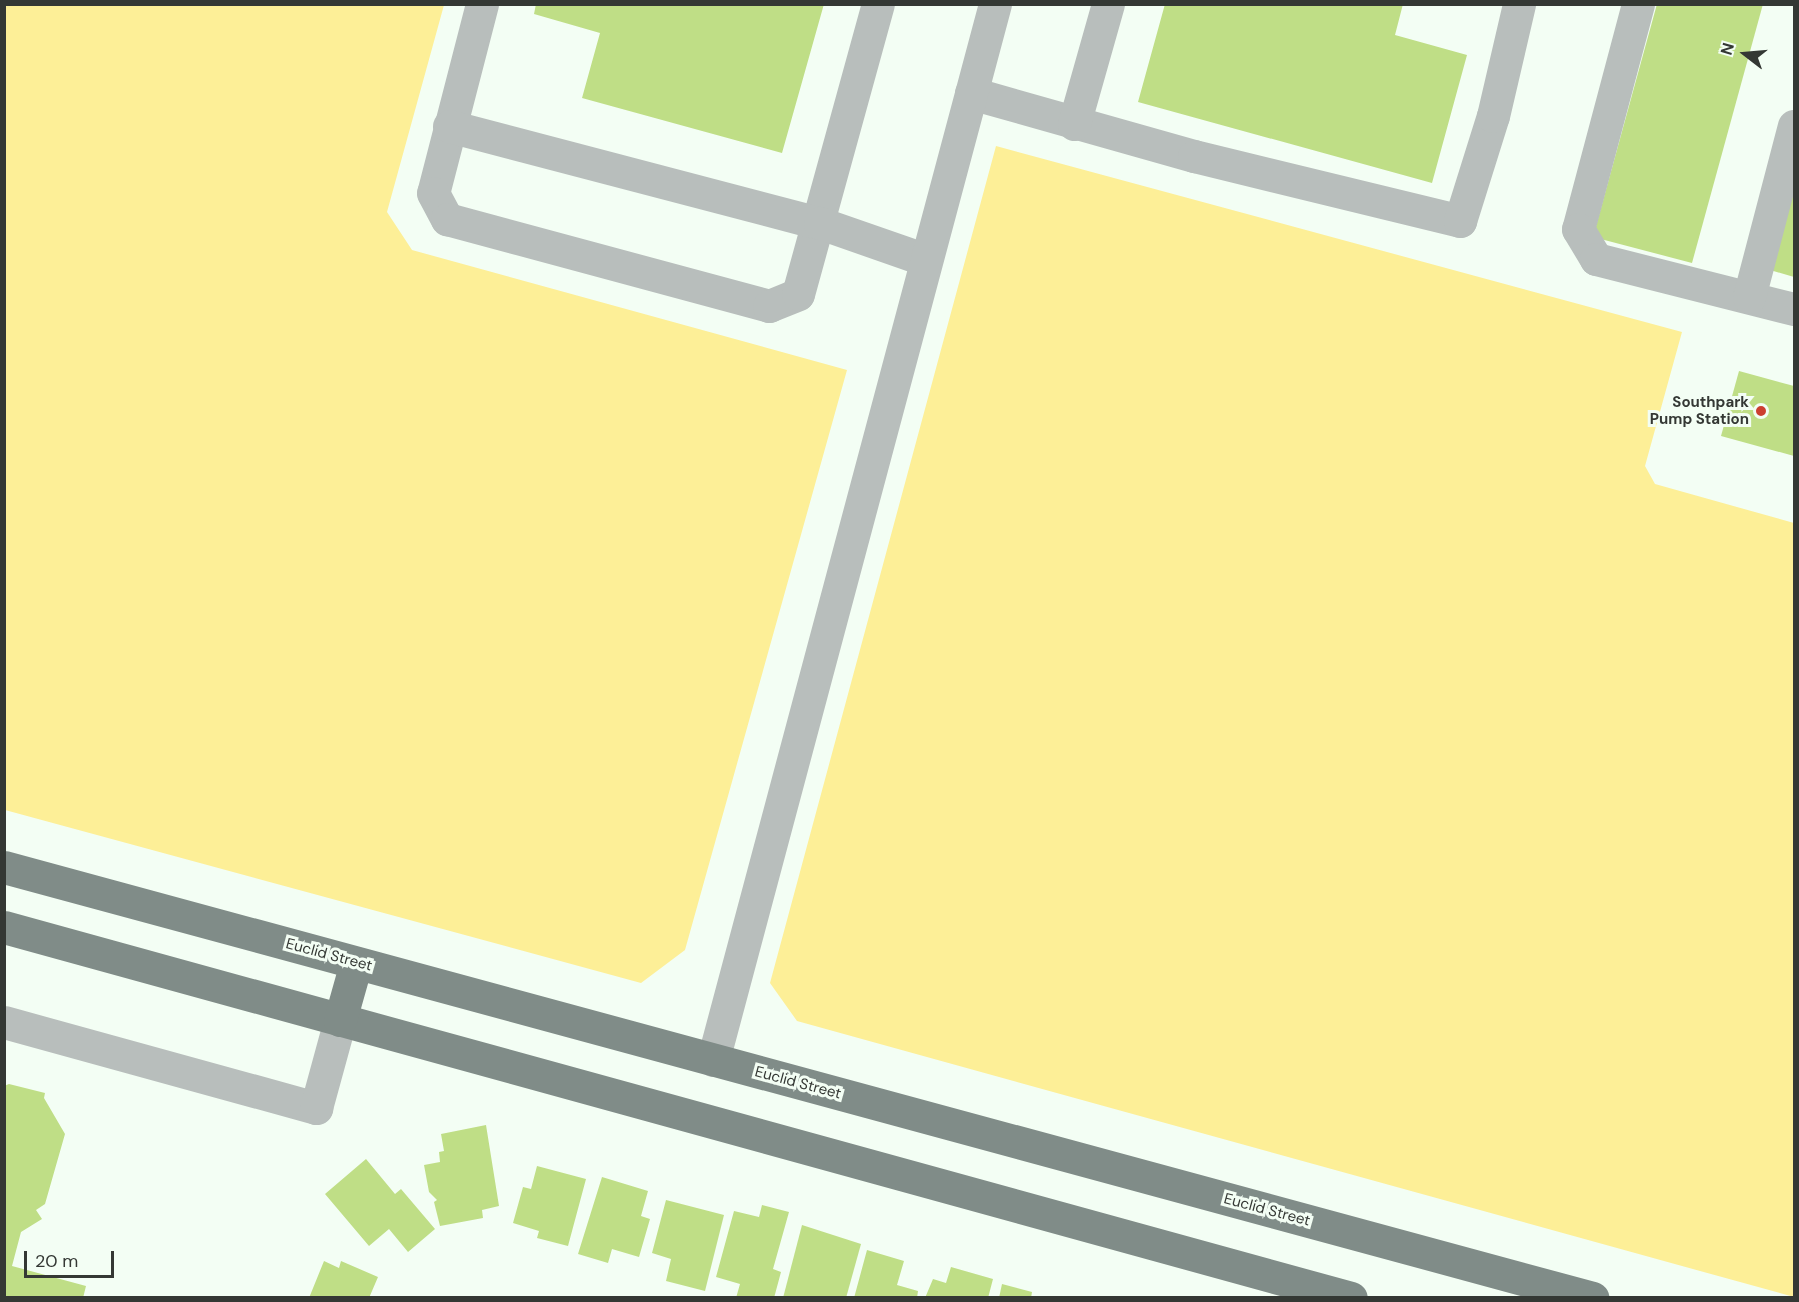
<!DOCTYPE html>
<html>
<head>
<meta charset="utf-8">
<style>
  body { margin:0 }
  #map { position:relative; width:1799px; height:1302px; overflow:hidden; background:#f3fef4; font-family:"DM Sans",sans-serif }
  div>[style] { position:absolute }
  .green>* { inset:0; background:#fdef97 }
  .building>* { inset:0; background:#bfde86 }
  .minor>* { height:33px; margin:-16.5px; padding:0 16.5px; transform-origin:16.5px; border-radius:16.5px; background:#b8bebc }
  .major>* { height:33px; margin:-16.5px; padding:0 16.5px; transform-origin:16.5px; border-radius:16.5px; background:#808c88 }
  .dots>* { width:16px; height:16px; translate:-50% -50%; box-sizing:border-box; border:3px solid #f3fef4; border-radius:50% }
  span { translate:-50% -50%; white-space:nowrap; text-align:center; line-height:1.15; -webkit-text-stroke:6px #f3fef4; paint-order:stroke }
  .poi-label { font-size:15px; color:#343834; font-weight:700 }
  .right { translate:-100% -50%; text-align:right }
  .street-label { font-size:15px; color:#343834 }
  .frame { position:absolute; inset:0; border:6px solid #343834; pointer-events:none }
  .north { position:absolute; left:1715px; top:24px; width:60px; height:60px; -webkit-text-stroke:4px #f3fef4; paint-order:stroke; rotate:286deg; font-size:16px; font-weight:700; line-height:24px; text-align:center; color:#343834 }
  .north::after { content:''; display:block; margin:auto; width:21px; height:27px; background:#343834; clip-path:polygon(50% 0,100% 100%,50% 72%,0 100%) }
  .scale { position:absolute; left:24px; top:1251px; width:90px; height:27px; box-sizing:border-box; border:3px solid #343834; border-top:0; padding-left:8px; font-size:18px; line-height:21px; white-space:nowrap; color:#343834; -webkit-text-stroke:4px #f3fef4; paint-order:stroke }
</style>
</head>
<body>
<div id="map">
  <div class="green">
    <div style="clip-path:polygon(4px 5px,444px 5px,387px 212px,412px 250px,847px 370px,685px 950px,641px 983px,5px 810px)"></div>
    <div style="clip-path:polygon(996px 146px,1682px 332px,1645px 466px,1655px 484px,1794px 523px,1794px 1297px,797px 1021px,770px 983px)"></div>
  </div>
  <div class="building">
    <div style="clip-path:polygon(536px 4px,824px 4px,782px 153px,582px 98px,600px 33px,534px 14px)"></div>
    <div style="clip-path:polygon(1165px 4px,1403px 4px,1395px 35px,1467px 55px,1432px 183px,1138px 102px)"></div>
    <div style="clip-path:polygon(1657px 4px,1763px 4px,1692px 263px,1593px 237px)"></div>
    <div style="clip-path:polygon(1794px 191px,1794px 277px,1770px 270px)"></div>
    <div style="clip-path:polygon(1739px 371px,1794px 386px,1794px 456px,1721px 436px)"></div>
    <div style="clip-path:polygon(9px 1084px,45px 1093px,44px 1098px,65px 1134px,45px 1204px,36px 1210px,42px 1219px,21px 1232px,12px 1266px,86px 1286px,83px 1298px,4px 1298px,4px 1086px)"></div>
    <div style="clip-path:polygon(486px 1125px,499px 1206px,482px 1210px,483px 1218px,440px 1226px,434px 1202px,437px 1200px,429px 1192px,424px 1165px,440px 1162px,439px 1152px,444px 1151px,441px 1134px)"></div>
    <div style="clip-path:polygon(366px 1159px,395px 1194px,401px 1189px,435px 1229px,408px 1252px,389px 1229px,369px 1246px,325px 1194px)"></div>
    <div style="clip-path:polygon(537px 1166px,586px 1179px,568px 1246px,537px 1238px,539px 1231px,513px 1223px,523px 1187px,531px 1189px)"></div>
    <div style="clip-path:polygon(602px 1177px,648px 1191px,641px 1216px,650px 1219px,639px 1257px,612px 1249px,608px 1263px,578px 1254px)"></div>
    <div style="clip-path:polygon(666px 1200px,724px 1215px,705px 1291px,666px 1281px,671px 1259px,652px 1253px)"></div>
    <div style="clip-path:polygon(762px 1205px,789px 1212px,773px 1269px,781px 1272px,774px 1298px,736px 1298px,740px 1284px,716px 1277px,734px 1211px,759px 1217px)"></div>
    <div style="clip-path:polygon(802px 1225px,861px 1244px,846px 1298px,783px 1298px)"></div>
    <div style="clip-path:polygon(867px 1250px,904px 1261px,897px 1285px,918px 1291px,917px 1298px,854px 1298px)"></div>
    <div style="clip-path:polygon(324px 1261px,339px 1268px,341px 1261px,378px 1277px,369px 1298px,309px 1298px)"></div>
    <div style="clip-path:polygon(951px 1267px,993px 1279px,988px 1298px,925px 1298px,933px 1279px,946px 1283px)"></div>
    <div style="clip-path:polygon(1002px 1284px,1032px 1292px,1031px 1298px,999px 1298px)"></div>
  </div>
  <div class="minor">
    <div style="left:482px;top:4px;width:195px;rotate:104.5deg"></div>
    <div style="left:433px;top:193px;width:30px;rotate:62deg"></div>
    <div style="left:447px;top:219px;width:334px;rotate:15.1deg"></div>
    <div style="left:769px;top:306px;width:31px;rotate:-22deg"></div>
    <div style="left:798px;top:294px;width:301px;rotate:-74.6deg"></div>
    <div style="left:1638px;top:4px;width:233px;rotate:104.9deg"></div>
    <div style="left:1578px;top:229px;width:35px;rotate:59deg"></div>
    <div style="left:1596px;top:259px;width:204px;rotate:14.2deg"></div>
    <div style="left:971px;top:93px;width:232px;rotate:15.8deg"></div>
    <div style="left:1194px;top:156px;width:274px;rotate:13.7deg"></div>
    <div style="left:1460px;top:221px;width:110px;rotate:-72.6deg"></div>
    <div style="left:1493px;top:116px;width:115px;rotate:-76.9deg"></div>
    <div style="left:1074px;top:124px;width:125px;rotate:-74.2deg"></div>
    <div style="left:449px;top:126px;width:383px;rotate:14.7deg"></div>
    <div style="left:820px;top:223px;width:112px;rotate:19.2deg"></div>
    <div style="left:1749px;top:297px;width:177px;rotate:-75.3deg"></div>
    <div style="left:4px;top:1022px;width:324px;rotate:15.4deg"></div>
    <div style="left:316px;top:1108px;width:91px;rotate:-74.7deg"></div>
    <div style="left:713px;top:1060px;width:1093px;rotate:-75.05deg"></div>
  </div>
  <div class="major">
    <div style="left:4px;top:867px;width:1646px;rotate:15.18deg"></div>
    <div style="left:4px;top:927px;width:1397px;rotate:15.4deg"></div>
    <div style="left:340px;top:1020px;width:59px;rotate:-74.3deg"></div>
  </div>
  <div class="dots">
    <div style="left:1761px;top:411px;background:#cc3f30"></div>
  </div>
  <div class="poi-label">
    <span class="right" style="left:1749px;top:411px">Southpark<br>Pump Station</span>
  </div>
  <div class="street-label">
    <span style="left:329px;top:955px;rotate:15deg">Euclid Street</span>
    <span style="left:798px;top:1083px;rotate:15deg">Euclid Street</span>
    <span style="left:1267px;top:1210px;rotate:15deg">Euclid Street</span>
  </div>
  <div class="frame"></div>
  <div class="north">N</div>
  <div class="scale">20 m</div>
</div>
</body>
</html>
